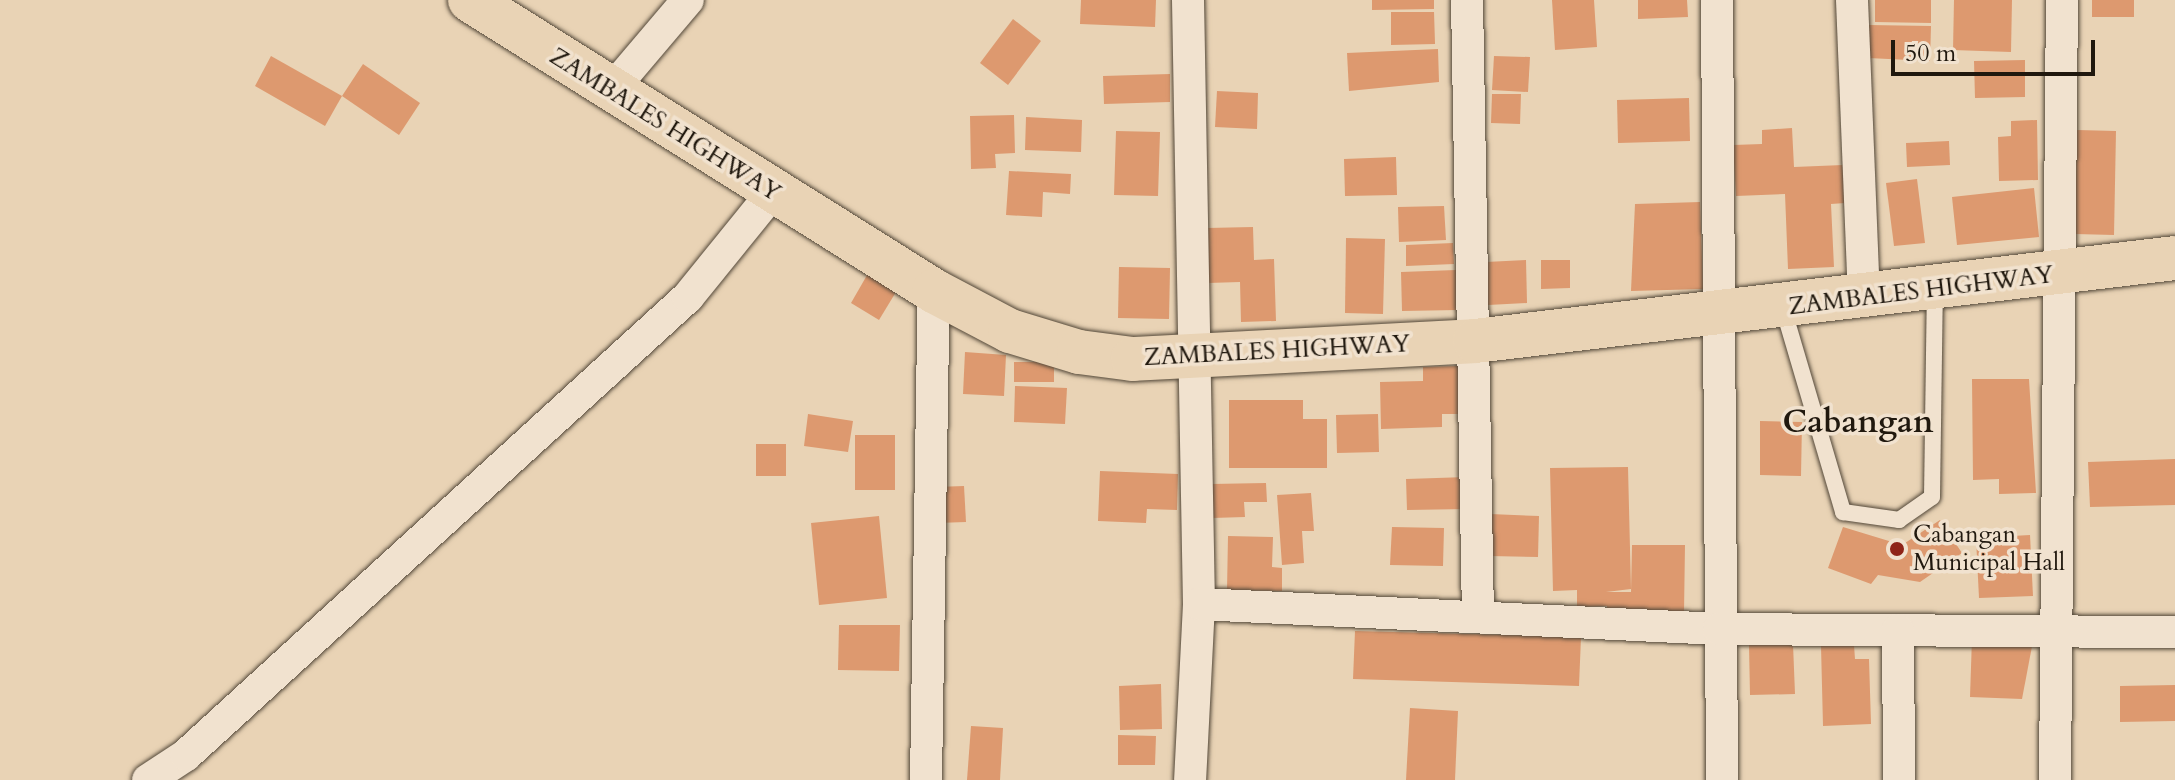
<!DOCTYPE html>
<html>
<head>
<meta charset="utf-8">
<style>
  body { margin:0 }
  #map { position:relative; width:2175px; height:780px; overflow:hidden; background:#e9d3b5; font-family:Cardo,serif }
  div>[style] { position:absolute }
  .building>* { inset:0; background:#dd996f }
  .roads { filter:drop-shadow(0 0 2px #524738) drop-shadow(0 0 2px #524738) }
  .service>* { height:16px; margin:-8px; padding:0 8px; transform-origin:8px; border-radius:8px; background:#f1e2cf }
  .minor>* { height:32px; margin:-16px; padding:0 16px; transform-origin:16px; border-radius:16px; background:#f1e2cf }
  .primary>* { height:44px; margin:-22px; padding:0 22px; transform-origin:22px; border-radius:22px; background:#e9d3b5 }
  .dots>* { width:22px; height:22px; translate:-50% -50%; box-sizing:border-box; border:4px solid #f1e2cf; border-radius:50% }
  span { translate:-50% -50%; white-space:nowrap; text-align:center; line-height:1.15; -webkit-text-stroke:7px #f1e2cf; paint-order:stroke }
  .street-label { font-size:24px; color:#20180e }
  .poi-label { font-size:24px; color:#20180e }
  .left { translate:0 -50%; text-align:left }
  .district-label { font-size:32px; color:#20180e; font-weight:700 }
  .scale { position:absolute; left:1891px; top:40px; width:204px; height:36px; box-sizing:border-box; border:4px solid #20180e; border-top:0; padding-left:10px; font-size:24px; line-height:28px; white-space:nowrap; color:#20180e; -webkit-text-stroke:6px #f1e2cf; paint-order:stroke }
</style>
</head>
<body>
<div id="map">
  <div class="building">
    <div style="clip-path:polygon(1081px 0,1156px 0,1155px 27px,1080px 24px)"></div>
    <div style="clip-path:polygon(1372px 0,1434px 0,1434px 9px,1372px 10px)"></div>
    <div style="clip-path:polygon(1552px 0,1594px 0,1597px 47px,1555px 50px)"></div>
    <div style="clip-path:polygon(1638px 0,1687px 0,1688px 17px,1638px 19px)"></div>
    <div style="clip-path:polygon(1875px 0,1931px 0,1931px 23px,1875px 22px)"></div>
    <div style="clip-path:polygon(1954px 0,2012px 0,2011px 52px,1953px 50px)"></div>
    <div style="clip-path:polygon(2092px 0,2134px 0,2134px 17px,2092px 17px)"></div>
    <div style="clip-path:polygon(1391px 12px,1434px 12px,1435px 44px,1391px 45px)"></div>
    <div style="clip-path:polygon(1013px 19px,1041px 41px,1008px 85px,980px 63px)"></div>
    <div style="clip-path:polygon(1869px 25px,1931px 26px,1930px 61px,1868px 58px)"></div>
    <div style="clip-path:polygon(1438px 49px,1439px 82px,1349px 91px,1347px 53px)"></div>
    <div style="clip-path:polygon(271px 56px,342px 96px,325px 126px,255px 86px)"></div>
    <div style="clip-path:polygon(1494px 56px,1530px 57px,1528px 92px,1492px 90px)"></div>
    <div style="clip-path:polygon(2025px 60px,2025px 97px,1975px 98px,1974px 61px)"></div>
    <div style="clip-path:polygon(363px 64px,420px 103px,399px 135px,342px 96px)"></div>
    <div style="clip-path:polygon(1170px 74px,1170px 102px,1104px 104px,1103px 76px)"></div>
    <div style="clip-path:polygon(1217px 91px,1258px 93px,1257px 129px,1215px 127px)"></div>
    <div style="clip-path:polygon(1492px 94px,1521px 94px,1520px 124px,1491px 123px)"></div>
    <div style="clip-path:polygon(1689px 98px,1690px 141px,1618px 143px,1617px 100px)"></div>
    <div style="clip-path:polygon(1014px 115px,1015px 153px,995px 154px,996px 168px,971px 169px,970px 116px)"></div>
    <div style="clip-path:polygon(1026px 117px,1082px 120px,1081px 152px,1025px 150px)"></div>
    <div style="clip-path:polygon(2037px 120px,2038px 180px,1999px 181px,1998px 137px,2011px 136px,2011px 121px)"></div>
    <div style="clip-path:polygon(1792px 128px,1794px 167px,1843px 165px,1845px 203px,1831px 204px,1834px 267px,1788px 269px,1785px 194px,1736px 196px,1733px 145px,1762px 144px,1762px 130px)"></div>
    <div style="clip-path:polygon(2077px 130px,2116px 131px,2114px 235px,2075px 234px)"></div>
    <div style="clip-path:polygon(1116px 131px,1160px 132px,1158px 196px,1114px 195px)"></div>
    <div style="clip-path:polygon(1949px 141px,1950px 165px,1907px 167px,1906px 143px)"></div>
    <div style="clip-path:polygon(1396px 157px,1397px 195px,1345px 196px,1344px 159px)"></div>
    <div style="clip-path:polygon(1009px 171px,1071px 174px,1070px 194px,1043px 192px,1042px 217px,1006px 215px)"></div>
    <div style="clip-path:polygon(1917px 179px,1925px 243px,1894px 246px,1886px 183px)"></div>
    <div style="clip-path:polygon(2034px 188px,2039px 237px,1957px 245px,1952px 197px)"></div>
    <div style="clip-path:polygon(1700px 202px,1703px 289px,1631px 291px,1635px 204px)"></div>
    <div style="clip-path:polygon(1444px 206px,1446px 240px,1399px 242px,1398px 207px)"></div>
    <div style="clip-path:polygon(1253px 227px,1254px 260px,1274px 259px,1276px 321px,1241px 322px,1240px 282px,1208px 283px,1207px 228px)"></div>
    <div style="clip-path:polygon(1346px 238px,1385px 239px,1383px 314px,1345px 313px)"></div>
    <div style="clip-path:polygon(1453px 243px,1454px 264px,1406px 266px,1406px 245px)"></div>
    <div style="clip-path:polygon(1526px 260px,1527px 303px,1488px 305px,1486px 262px)"></div>
    <div style="clip-path:polygon(1541px 260px,1570px 260px,1570px 288px,1541px 289px)"></div>
    <div style="clip-path:polygon(1119px 267px,1170px 268px,1169px 319px,1118px 318px)"></div>
    <div style="clip-path:polygon(870px 270px,899px 287px,879px 320px,851px 303px)"></div>
    <div style="clip-path:polygon(1456px 270px,1457px 310px,1402px 311px,1401px 272px)"></div>
    <div style="clip-path:polygon(965px 352px,1006px 355px,1004px 396px,963px 394px)"></div>
    <div style="clip-path:polygon(1014px 362px,1054px 362px,1054px 382px,1014px 382px)"></div>
    <div style="clip-path:polygon(1458px 366px,1459px 414px,1442px 414px,1442px 427px,1381px 429px,1380px 382px,1423px 381px,1423px 367px)"></div>
    <div style="clip-path:polygon(1972px 379px,2029px 379px,2036px 493px,1999px 494px,1999px 479px,1973px 480px)"></div>
    <div style="clip-path:polygon(1015px 386px,1067px 388px,1065px 424px,1014px 422px)"></div>
    <div style="clip-path:polygon(1229px 400px,1303px 400px,1303px 419px,1327px 419px,1327px 468px,1229px 468px)"></div>
    <div style="clip-path:polygon(808px 414px,853px 421px,848px 452px,804px 446px)"></div>
    <div style="clip-path:polygon(1378px 414px,1379px 452px,1337px 453px,1336px 415px)"></div>
    <div style="clip-path:polygon(1760px 421px,1802px 422px,1801px 476px,1760px 475px)"></div>
    <div style="clip-path:polygon(855px 435px,895px 435px,895px 490px,855px 490px)"></div>
    <div style="clip-path:polygon(756px 444px,786px 444px,786px 476px,756px 476px)"></div>
    <div style="clip-path:polygon(2175px 459px,2175px 505px,2090px 507px,2088px 462px)"></div>
    <div style="clip-path:polygon(1628px 467px,1631px 589px,1606px 592px,1631px 592px,1632px 545px,1685px 545px,1684px 613px,1607px 612px,1607px 606px,1577px 607px,1577px 590px,1553px 591px,1550px 468px)"></div>
    <div style="clip-path:polygon(1100px 471px,1178px 474px,1177px 510px,1147px 509px,1146px 523px,1098px 521px)"></div>
    <div style="clip-path:polygon(1467px 477px,1467px 509px,1407px 510px,1406px 479px)"></div>
    <div style="clip-path:polygon(1266px 483px,1267px 502px,1244px 502px,1245px 517px,1212px 518px,1211px 484px)"></div>
    <div style="clip-path:polygon(964px 486px,966px 522px,937px 523px,936px 487px)"></div>
    <div style="clip-path:polygon(1311px 493px,1314px 531px,1302px 531px,1304px 563px,1282px 565px,1277px 495px)"></div>
    <div style="clip-path:polygon(1490px 514px,1539px 516px,1538px 557px,1489px 556px)"></div>
    <div style="clip-path:polygon(879px 516px,887px 598px,819px 605px,811px 523px)"></div>
    <div style="clip-path:polygon(1940px 520px,1962px 553px,1920px 582px,1878px 575px,1871px 584px,1828px 568px,1843px 527px,1902px 545px)"></div>
    <div style="clip-path:polygon(1392px 527px,1444px 528px,1443px 566px,1390px 565px)"></div>
    <div style="clip-path:polygon(2030px 535px,2033px 596px,1979px 598px,1976px 538px)"></div>
    <div style="clip-path:polygon(1228px 536px,1273px 537px,1272px 567px,1282px 568px,1282px 591px,1227px 590px)"></div>
    <div style="clip-path:polygon(839px 625px,900px 625px,899px 671px,838px 670px)"></div>
    <div style="clip-path:polygon(1355px 631px,1581px 637px,1579px 686px,1353px 679px)"></div>
    <div style="clip-path:polygon(1972px 638px,2033px 641px,2022px 699px,1970px 697px)"></div>
    <div style="clip-path:polygon(1793px 644px,1795px 694px,1750px 695px,1749px 645px)"></div>
    <div style="clip-path:polygon(1854px 645px,1855px 659px,1869px 659px,1871px 724px,1823px 726px,1821px 646px)"></div>
    <div style="clip-path:polygon(1161px 684px,1162px 729px,1120px 730px,1119px 686px)"></div>
    <div style="clip-path:polygon(2175px 685px,2175px 721px,2120px 722px,2120px 686px)"></div>
    <div style="clip-path:polygon(1410px 708px,1458px 711px,1455px 780px,1406px 780px)"></div>
    <div style="clip-path:polygon(971px 726px,1003px 728px,1000px 780px,967px 780px)"></div>
    <div style="clip-path:polygon(1118px 735px,1156px 736px,1155px 765px,1118px 765px)"></div>
  </div>
  <div class="roads">
    <div class="service">
      <div style="left:1783px;top:308px;width:213px;rotate:73.6deg"></div>
      <div style="left:1843px;top:512px;width:57px;rotate:8.1deg"></div>
      <div style="left:1899px;top:520px;width:40px;rotate:-34.9deg"></div>
      <div style="left:1932px;top:497px;width:207px;rotate:-89.2deg"></div>
    </div>
    <div class="minor">
      <div style="left:1188px;top:0;width:604px;rotate:88.96deg"></div>
      <div style="left:1199px;top:604px;width:176px;rotate:92.9deg"></div>
      <div style="left:1467px;top:0;width:617px;rotate:88.98deg"></div>
      <div style="left:1717px;top:0;width:780px;rotate:89.63deg"></div>
      <div style="left:1852px;top:0;width:299px;rotate:87.7deg"></div>
      <div style="left:609px;top:93px;width:122px;rotate:-49.7deg"></div>
      <div style="left:1199px;top:604px;width:521px;rotate:2.75deg"></div>
      <div style="left:1719px;top:629px;width:456px;rotate:0.4deg"></div>
      <div style="left:1898px;top:630px;width:150px;rotate:89.6deg"></div>
      <div style="left:148px;top:780px;width:45px;rotate:-33.3deg"></div>
      <div style="left:186px;top:755px;width:680px;rotate:-42.38deg"></div>
      <div style="left:688px;top:297px;width:135px;rotate:-51deg"></div>
      <div style="left:926px;top:780px;width:489px;rotate:-89.1deg"></div>
      <div style="left:2055px;top:780px;width:780px;rotate:-89.49deg"></div>
    </div>
    <div class="primary">
      <div style="left:470px;top:0;width:548px;rotate:32.09deg"></div>
      <div style="left:934px;top:291px;width:86px;rotate:27.8deg"></div>
      <div style="left:1010px;top:331px;width:72px;rotate:16.9deg"></div>
      <div style="left:1079px;top:352px;width:54px;rotate:7.4deg"></div>
      <div style="left:1133px;top:359px;width:342px;rotate:-3deg"></div>
      <div style="left:1475px;top:341px;width:705px;rotate:-6.76deg"></div>
    </div>
  </div>
  <div class="dots">
    <div style="left:1897px;top:549px;background:#8f2418"></div>
  </div>
  <div class="street-label">
    <span style="left:665px;top:125px;rotate:32deg">ZAMBALES HIGHWAY</span>
    <span style="left:1921px;top:291px;rotate:-7deg">ZAMBALES HIGHWAY</span>
    <span style="left:1277px;top:351px;rotate:-3deg">ZAMBALES HIGHWAY</span>
  </div>
  <div class="poi-label">
    <span class="left" style="left:1913px;top:549px">Cabangan<br>Municipal Hall</span>
  </div>
  <div class="district-label">
    <span style="left:1858px;top:422px">Cabangan</span>
  </div>
  <div class="scale">50 m</div>
</div>
</body>
</html>
